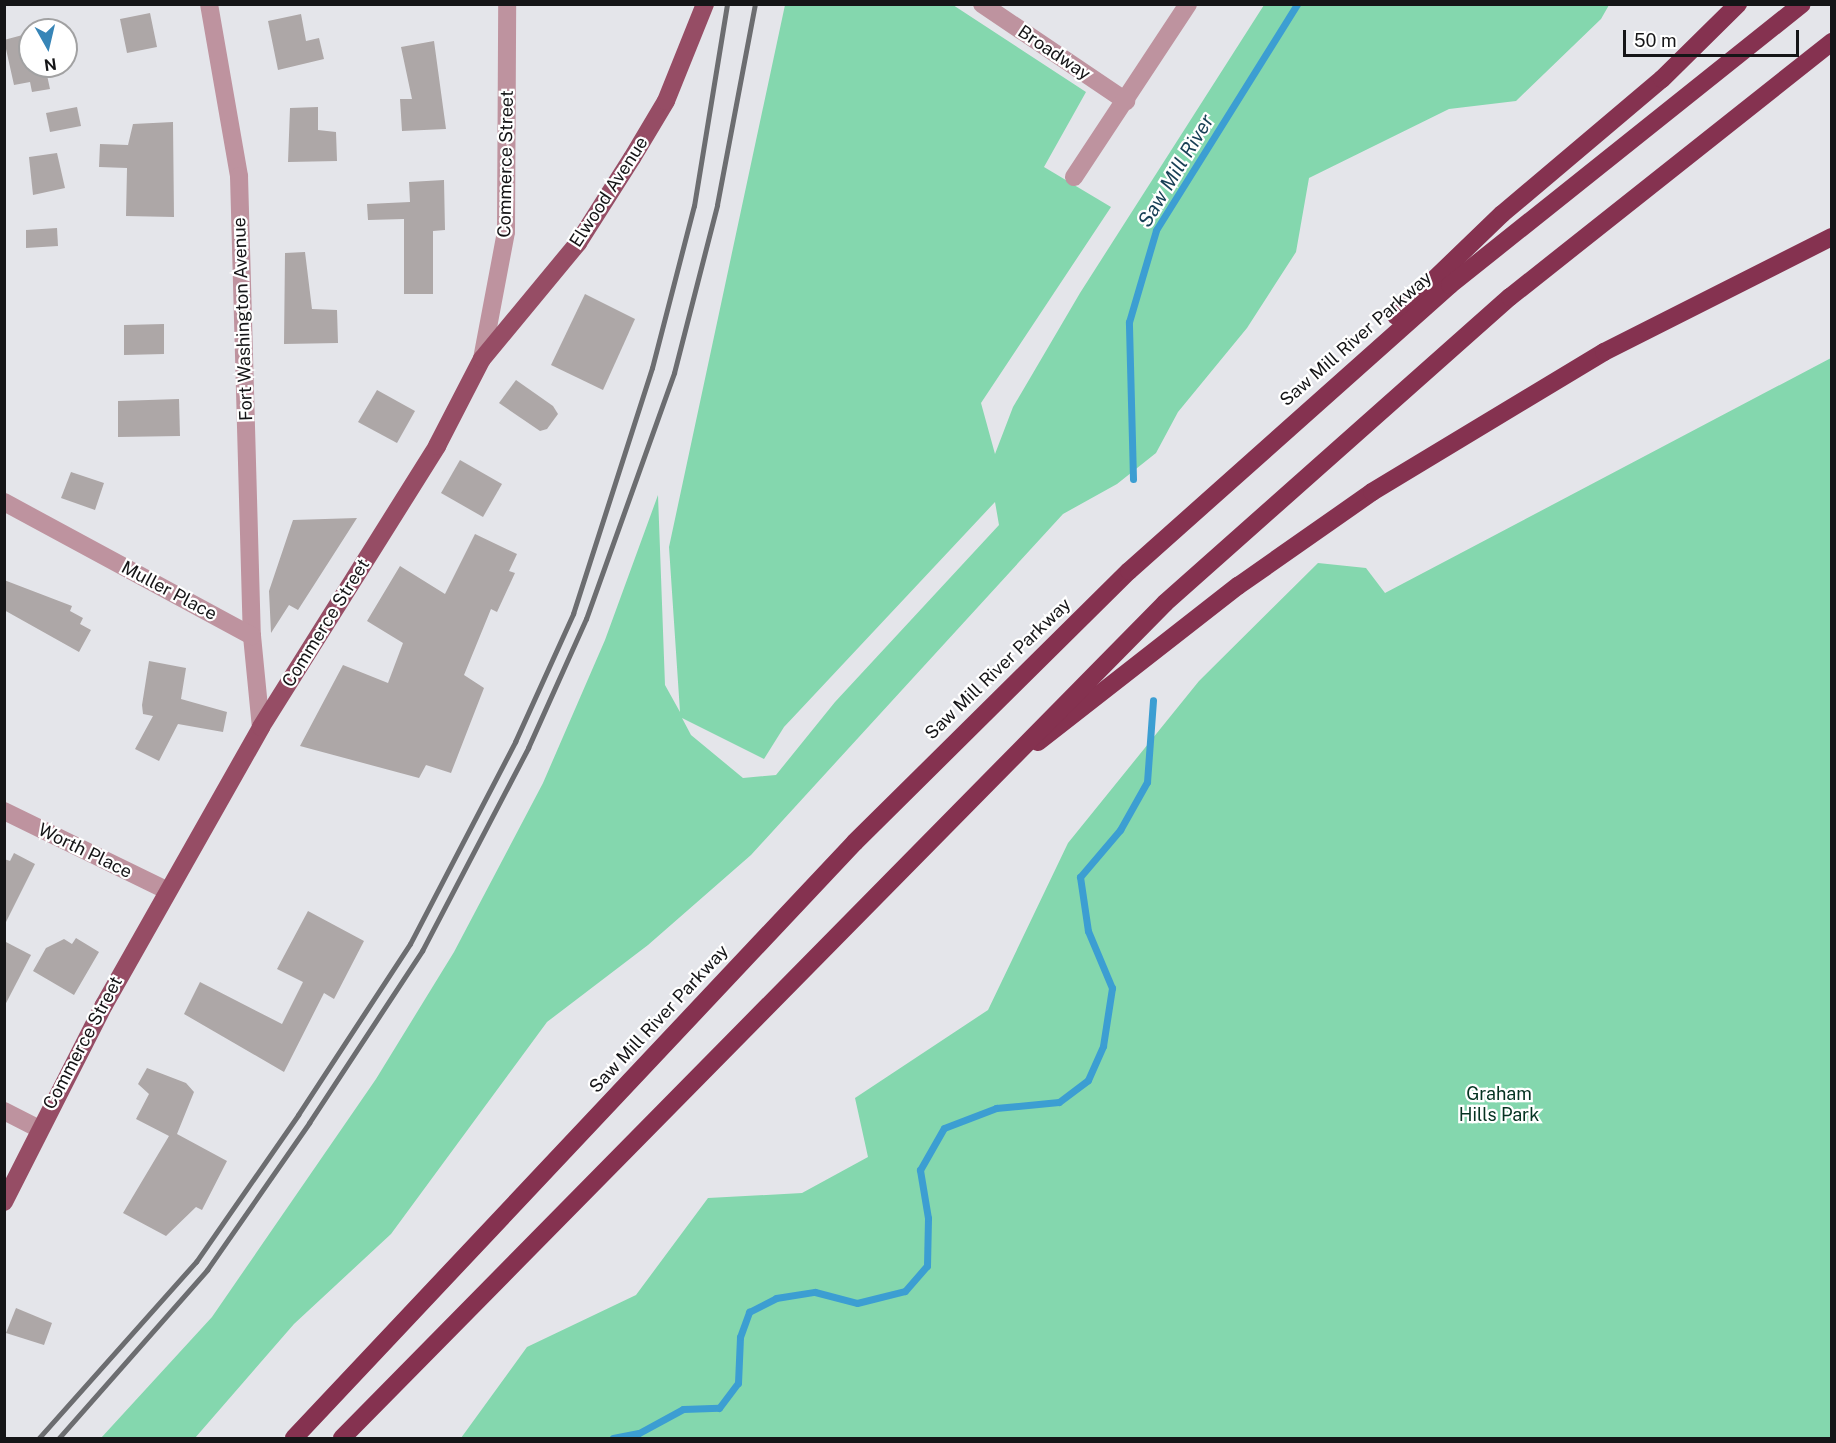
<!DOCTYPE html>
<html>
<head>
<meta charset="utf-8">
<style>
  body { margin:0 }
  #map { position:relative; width:1836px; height:1443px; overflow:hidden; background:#e4e5ea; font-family:"Public Sans",sans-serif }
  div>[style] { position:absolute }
  .green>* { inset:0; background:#84d7ae }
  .stream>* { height:7px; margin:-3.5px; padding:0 3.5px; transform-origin:3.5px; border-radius:3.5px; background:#3c9ed2 }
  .building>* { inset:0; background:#ada7a7 }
  .minor>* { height:18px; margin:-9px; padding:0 9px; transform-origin:9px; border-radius:9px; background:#be939f }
  .major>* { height:18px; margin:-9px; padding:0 9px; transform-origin:9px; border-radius:9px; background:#964d65 }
  .highway>* { height:18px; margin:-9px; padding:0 9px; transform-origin:9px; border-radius:9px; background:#853250 }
  .rail>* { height:4.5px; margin:-2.25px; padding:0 2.25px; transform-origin:2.25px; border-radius:2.25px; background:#6c6d70 }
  span { translate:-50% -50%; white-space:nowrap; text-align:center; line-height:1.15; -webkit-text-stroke:4.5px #fff; paint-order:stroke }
  .street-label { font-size:18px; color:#151517 }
  .park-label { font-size:18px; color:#043321 }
  .water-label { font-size:20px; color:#173f55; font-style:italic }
  .frame { position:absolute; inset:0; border:6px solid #151517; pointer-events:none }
  .north { position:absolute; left:18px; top:18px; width:60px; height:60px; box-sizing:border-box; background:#fff; border:2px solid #a1a1a2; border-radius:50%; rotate:172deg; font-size:16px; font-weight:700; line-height:24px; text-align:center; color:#151517 }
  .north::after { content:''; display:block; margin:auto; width:21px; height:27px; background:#3785b7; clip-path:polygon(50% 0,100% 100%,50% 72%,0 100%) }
  .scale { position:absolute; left:1623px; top:30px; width:176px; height:27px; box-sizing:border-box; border:3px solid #151517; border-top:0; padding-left:8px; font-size:18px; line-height:21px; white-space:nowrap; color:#151517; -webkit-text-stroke:4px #fff; paint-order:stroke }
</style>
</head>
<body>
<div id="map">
  <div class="green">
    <div style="clip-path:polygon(evenodd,785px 5px,953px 5px,1086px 92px,1044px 167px,1111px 207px,981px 403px,995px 454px,1013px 407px,1080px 293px,1264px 5px,1609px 5px,1601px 19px,1516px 101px,1449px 109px,1309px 178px,1296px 252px,1247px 328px,1178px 412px,1156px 453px,1117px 484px,1063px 514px,751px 855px,648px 945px,547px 1022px,391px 1234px,294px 1324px,195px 1438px,101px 1438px,212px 1317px,376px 1079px,454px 952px,543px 783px,605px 640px,658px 495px,665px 685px,680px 712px,669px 547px,785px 5px,995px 502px,999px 525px,835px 702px,776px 775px,743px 778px,691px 735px,682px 718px,764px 759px,784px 727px,995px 502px)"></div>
    <div style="clip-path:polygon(1831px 358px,1831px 1438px,461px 1438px,527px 1347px,636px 1295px,708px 1198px,802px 1193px,868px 1157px,855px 1098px,988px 1010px,1068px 843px,1199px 681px,1318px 563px,1366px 568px,1385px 593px)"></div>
  </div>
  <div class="stream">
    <div style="left:1133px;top:479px;width:157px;rotate:-91.5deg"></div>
    <div style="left:1129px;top:322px;width:96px;rotate:-73.6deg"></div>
    <div style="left:1156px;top:230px;width:266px;rotate:-58deg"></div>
    <div style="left:613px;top:1438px;width:26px;rotate:-11deg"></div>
    <div style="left:639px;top:1433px;width:50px;rotate:-28.6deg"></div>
    <div style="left:683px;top:1409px;width:36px;rotate:-2deg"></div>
    <div style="left:719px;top:1408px;width:31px;rotate:-53deg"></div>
    <div style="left:738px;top:1383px;width:46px;rotate:-87.5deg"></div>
    <div style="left:740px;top:1337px;width:27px;rotate:-70deg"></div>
    <div style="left:749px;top:1312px;width:30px;rotate:-27deg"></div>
    <div style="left:776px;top:1298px;width:39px;rotate:-9deg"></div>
    <div style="left:815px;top:1292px;width:43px;rotate:14.7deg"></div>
    <div style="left:857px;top:1303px;width:49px;rotate:-14deg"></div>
    <div style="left:905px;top:1291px;width:33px;rotate:-49deg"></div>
    <div style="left:927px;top:1266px;width:48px;rotate:-88.8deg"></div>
    <div style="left:928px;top:1218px;width:49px;rotate:-99.5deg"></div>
    <div style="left:920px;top:1170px;width:48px;rotate:-60.3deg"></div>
    <div style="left:944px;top:1128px;width:56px;rotate:-21deg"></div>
    <div style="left:996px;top:1108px;width:63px;rotate:-5.4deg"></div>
    <div style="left:1059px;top:1102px;width:36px;rotate:-37deg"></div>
    <div style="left:1088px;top:1080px;width:37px;rotate:-66deg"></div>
    <div style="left:1103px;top:1046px;width:59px;rotate:-81.2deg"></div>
    <div style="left:1112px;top:988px;width:62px;rotate:-112.8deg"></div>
    <div style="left:1088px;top:931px;width:55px;rotate:-98.4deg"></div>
    <div style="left:1080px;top:877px;width:62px;rotate:-49.6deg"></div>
    <div style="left:1120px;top:830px;width:55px;rotate:-60.6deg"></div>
    <div style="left:1147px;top:782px;width:82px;rotate:-85.8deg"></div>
  </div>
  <div class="building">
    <div style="clip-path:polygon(150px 13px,157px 47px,127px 53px,120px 19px)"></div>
    <div style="clip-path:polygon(301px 14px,306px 41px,319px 38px,324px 59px,278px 70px,268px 21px)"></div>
    <div style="clip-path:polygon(30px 33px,30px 66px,45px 66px,50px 89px,32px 92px,30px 82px,14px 85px,4px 40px)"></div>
    <div style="clip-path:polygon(434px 41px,446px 129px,402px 131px,400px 99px,412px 99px,401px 47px)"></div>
    <div style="clip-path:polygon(77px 107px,81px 126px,50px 132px,46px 113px)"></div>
    <div style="clip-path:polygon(318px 107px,318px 130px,336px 132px,337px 161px,288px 162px,290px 108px)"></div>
    <div style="clip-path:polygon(173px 122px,174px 217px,126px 216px,127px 168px,99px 167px,100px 144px,128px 145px,133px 124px)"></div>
    <div style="clip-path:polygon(57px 153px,65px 188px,33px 195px,29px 157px)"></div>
    <div style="clip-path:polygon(444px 180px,445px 230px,433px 231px,433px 294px,404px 294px,404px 219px,368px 220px,367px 204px,410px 202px,409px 182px)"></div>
    <div style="clip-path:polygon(57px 228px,58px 246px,26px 248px,26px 230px)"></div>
    <div style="clip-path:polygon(305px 252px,312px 309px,337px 310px,338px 343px,284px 344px,285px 253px)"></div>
    <div style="clip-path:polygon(585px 294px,635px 319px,603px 390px,551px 365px)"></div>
    <div style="clip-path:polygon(164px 324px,164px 354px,124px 355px,124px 325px)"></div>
    <div style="clip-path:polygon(516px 380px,553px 406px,558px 414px,547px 429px,540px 431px,499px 403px)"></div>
    <div style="clip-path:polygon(377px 390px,415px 411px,397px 443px,358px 422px)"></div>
    <div style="clip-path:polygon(179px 399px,180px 436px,118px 437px,118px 401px)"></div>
    <div style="clip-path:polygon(460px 460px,502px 484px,483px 517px,441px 493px)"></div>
    <div style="clip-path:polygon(71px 472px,104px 483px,95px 510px,61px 498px)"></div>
    <div style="clip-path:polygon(357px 518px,298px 610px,289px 605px,271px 633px,269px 591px,293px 520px)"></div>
    <div style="clip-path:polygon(475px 534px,517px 554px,509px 571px,515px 573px,497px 612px,491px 609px,464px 675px,484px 688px,451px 773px,426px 765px,419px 778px,300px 746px,343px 665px,388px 683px,403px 643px,367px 621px,400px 566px,445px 594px)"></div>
    <div style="clip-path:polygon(4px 580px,72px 606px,70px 611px,83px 618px,80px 624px,91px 630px,79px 652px,4px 610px)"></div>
    <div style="clip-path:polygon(149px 661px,186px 668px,181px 699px,227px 712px,223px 732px,178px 724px,159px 761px,135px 749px,153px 716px,143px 714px,142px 705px)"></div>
    <div style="clip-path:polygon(14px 853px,35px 864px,4px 926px,4px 859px,10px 861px)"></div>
    <div style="clip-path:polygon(308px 911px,364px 941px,334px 999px,324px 993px,284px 1072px,184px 1014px,200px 982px,282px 1024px,303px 982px,277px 969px)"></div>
    <div style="clip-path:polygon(76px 938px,99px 952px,74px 995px,33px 971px,46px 948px,64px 939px,72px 944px)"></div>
    <div style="clip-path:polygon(4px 941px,31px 955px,4px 1007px)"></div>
    <div style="clip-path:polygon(147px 1068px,186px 1083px,194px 1092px,177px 1134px,227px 1161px,202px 1210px,196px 1207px,166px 1236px,123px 1213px,169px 1136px,136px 1119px,149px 1094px,138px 1084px)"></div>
    <div style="clip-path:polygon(16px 1308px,52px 1323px,44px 1345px,6px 1333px)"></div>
  </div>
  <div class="minor">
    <div style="left:209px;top:4px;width:175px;rotate:80.1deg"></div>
    <div style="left:239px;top:176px;width:460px;rotate:88.4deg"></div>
    <div style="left:252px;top:636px;width:91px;rotate:84.4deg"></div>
    <div style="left:982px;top:4px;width:174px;rotate:34deg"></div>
    <div style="left:1074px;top:177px;width:207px;rotate:-56.6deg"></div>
    <div style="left:482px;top:359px;width:129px;rotate:-79.3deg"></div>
    <div style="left:506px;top:232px;width:228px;rotate:-89.7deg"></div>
    <div style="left:4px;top:502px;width:282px;rotate:28.4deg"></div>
    <div style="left:4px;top:811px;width:180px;rotate:26deg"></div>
    <div style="left:4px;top:1111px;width:38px;rotate:27deg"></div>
  </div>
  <div class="major">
    <div style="left:4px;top:1202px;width:221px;rotate:-63.1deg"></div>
    <div style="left:104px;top:1005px;width:319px;rotate:-60.5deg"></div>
    <div style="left:261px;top:727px;width:332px;rotate:-57.9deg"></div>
    <div style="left:437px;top:446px;width:98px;rotate:-62.7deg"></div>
    <div style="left:482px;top:359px;width:151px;rotate:-50.4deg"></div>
    <div style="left:578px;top:243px;width:101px;rotate:-57.6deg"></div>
    <div style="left:632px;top:158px;width:66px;rotate:-59.2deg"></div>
    <div style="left:666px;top:101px;width:105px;rotate:-68.1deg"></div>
  </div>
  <div class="highway">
    <div style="left:1396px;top:316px;width:147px;rotate:-43.9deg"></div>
    <div style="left:1502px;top:214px;width:209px;rotate:-40.2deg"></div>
    <div style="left:1662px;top:79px;width:107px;rotate:-44.6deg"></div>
    <div style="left:1038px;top:742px;width:254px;rotate:-38deg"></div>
    <div style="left:1238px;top:586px;width:164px;rotate:-35deg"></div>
    <div style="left:1372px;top:492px;width:271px;rotate:-31.1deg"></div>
    <div style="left:1604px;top:352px;width:255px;rotate:-26.8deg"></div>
    <div style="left:294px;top:1438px;width:818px;rotate:-46.73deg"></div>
    <div style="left:855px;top:842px;width:385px;rotate:-44.7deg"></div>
    <div style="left:1129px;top:571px;width:430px;rotate:-41.7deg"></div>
    <div style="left:1450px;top:285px;width:450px;rotate:-38.6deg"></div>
    <div style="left:342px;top:1438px;width:1172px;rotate:-45.41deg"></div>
    <div style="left:1165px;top:603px;width:461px;rotate:-41.6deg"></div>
    <div style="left:1510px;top:297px;width:411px;rotate:-38.4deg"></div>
  </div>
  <div class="rail">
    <div style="left:39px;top:1438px;width:236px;rotate:-48.3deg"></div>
    <div style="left:196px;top:1262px;width:179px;rotate:-55.2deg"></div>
    <div style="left:298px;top:1115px;width:204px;rotate:-56.8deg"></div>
    <div style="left:410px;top:944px;width:228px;rotate:-62.5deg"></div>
    <div style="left:515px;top:742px;width:141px;rotate:-65.6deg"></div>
    <div style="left:573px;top:614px;width:258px;rotate:-72.2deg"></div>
    <div style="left:652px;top:368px;width:167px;rotate:-75.5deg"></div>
    <div style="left:694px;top:206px;width:205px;rotate:-80.7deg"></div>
    <div style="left:59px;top:1438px;width:224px;rotate:-48.6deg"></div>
    <div style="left:207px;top:1270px;width:179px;rotate:-55.2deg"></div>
    <div style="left:309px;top:1123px;width:206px;rotate:-56.7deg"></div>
    <div style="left:422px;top:951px;width:229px;rotate:-62.4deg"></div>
    <div style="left:528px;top:748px;width:141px;rotate:-65.8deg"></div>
    <div style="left:586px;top:619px;width:261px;rotate:-70.3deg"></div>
    <div style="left:674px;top:373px;width:173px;rotate:-75.6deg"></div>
    <div style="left:717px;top:205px;width:205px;rotate:-79.3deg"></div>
  </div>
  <div class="street-label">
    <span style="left:1054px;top:53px;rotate:34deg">Broadway</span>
    <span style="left:506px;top:164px;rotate:-89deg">Commerce Street</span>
    <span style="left:609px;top:192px;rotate:-57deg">Elwood Avenue</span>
    <span style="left:243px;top:319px;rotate:-92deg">Fort Washington Avenue</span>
    <span style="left:1356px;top:339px;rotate:-41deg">Saw Mill River Parkway</span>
    <span style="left:169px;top:591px;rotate:28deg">Muller Place</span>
    <span style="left:326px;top:623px;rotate:-58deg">Commerce Street</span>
    <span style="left:998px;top:669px;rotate:-44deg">Saw Mill River Parkway</span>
    <span style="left:85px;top:851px;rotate:26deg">Worth Place</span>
    <span style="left:659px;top:1019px;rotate:-47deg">Saw Mill River Parkway</span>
    <span style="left:83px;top:1043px;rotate:-62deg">Commerce Street</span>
  </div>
  <div class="park-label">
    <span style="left:1499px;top:1105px">Graham<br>Hills Park</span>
  </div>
  <div class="water-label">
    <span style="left:1176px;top:171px;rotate:-59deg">Saw Mill River</span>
  </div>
  <div class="frame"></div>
  <div class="north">N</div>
  <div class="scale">50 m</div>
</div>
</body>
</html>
